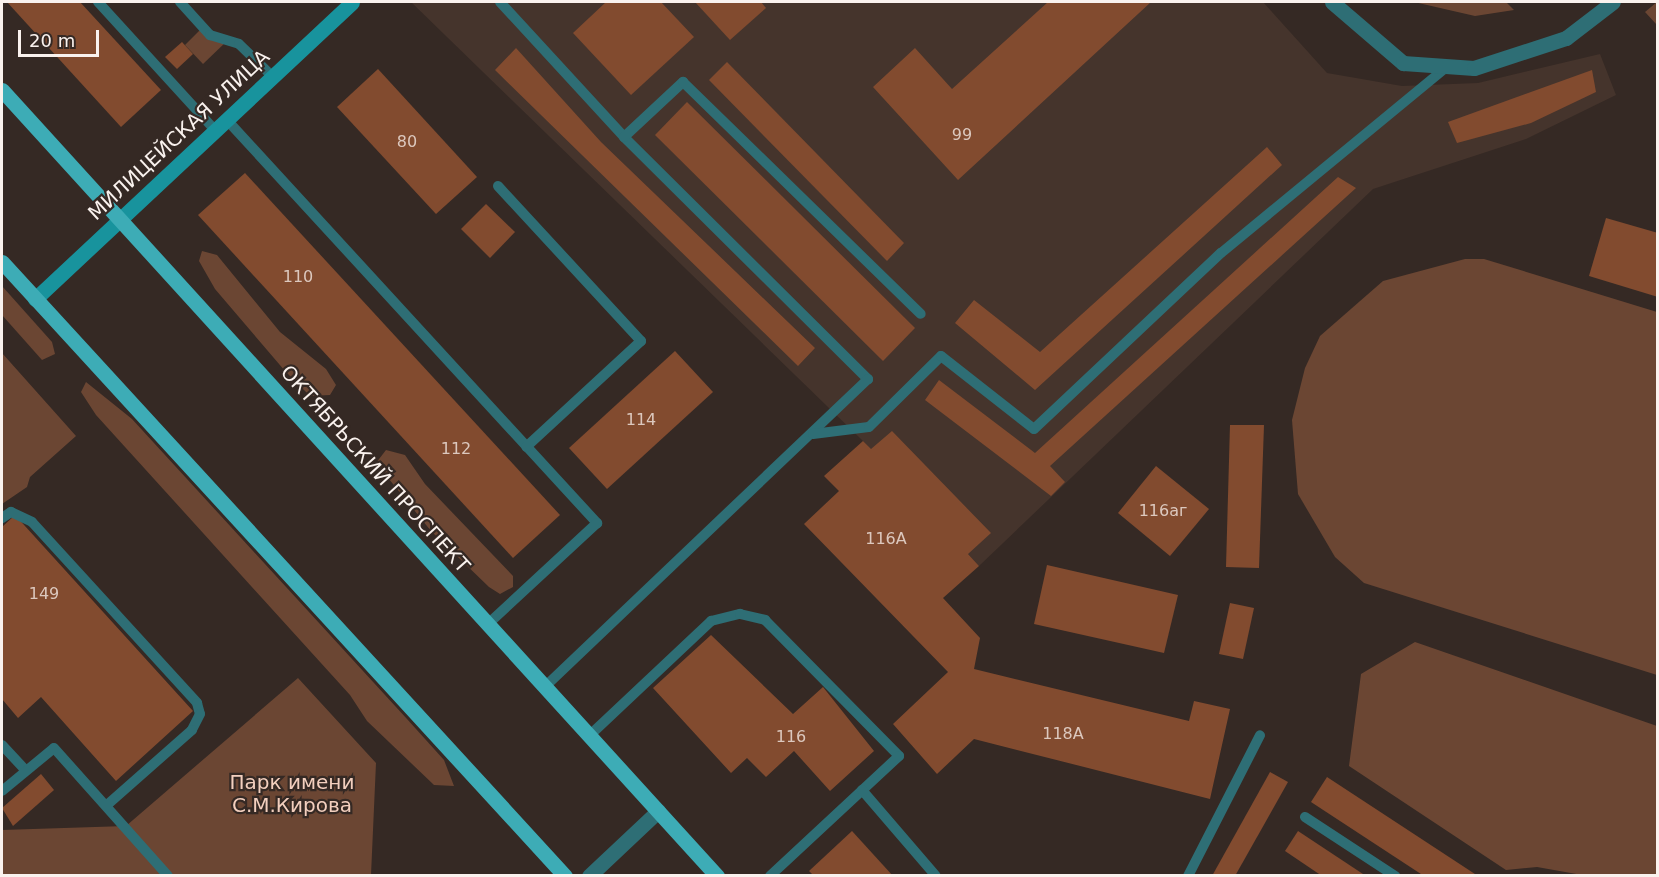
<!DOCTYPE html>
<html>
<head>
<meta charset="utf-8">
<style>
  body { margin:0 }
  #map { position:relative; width:1659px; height:877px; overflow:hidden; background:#352924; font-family:"DejaVu Sans",sans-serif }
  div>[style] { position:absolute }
  .built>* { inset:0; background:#45342c }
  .green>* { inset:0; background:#6b4633 }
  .building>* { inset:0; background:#824b2f }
  .lane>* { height:10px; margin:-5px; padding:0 5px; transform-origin:5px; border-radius:5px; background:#2e6e75 }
  .street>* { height:15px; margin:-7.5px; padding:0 7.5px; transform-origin:7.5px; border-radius:7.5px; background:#2e6e75 }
  .secondary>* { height:15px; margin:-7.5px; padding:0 7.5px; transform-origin:7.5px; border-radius:7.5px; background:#18939d }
  .primary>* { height:15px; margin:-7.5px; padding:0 7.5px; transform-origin:7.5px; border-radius:7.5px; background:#3dacb6 }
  span { translate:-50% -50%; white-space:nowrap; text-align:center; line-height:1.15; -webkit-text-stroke:4.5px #352924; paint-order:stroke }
  .number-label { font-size:16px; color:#dcc8be }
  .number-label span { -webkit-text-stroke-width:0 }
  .street-label { font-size:20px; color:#faf2ee }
  .park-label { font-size:20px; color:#f3cfbe }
  .frame { position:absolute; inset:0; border:3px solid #faf2ee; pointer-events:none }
  .scale { position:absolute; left:18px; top:30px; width:81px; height:27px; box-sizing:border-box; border:3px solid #faf2ee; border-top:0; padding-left:8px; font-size:18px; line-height:21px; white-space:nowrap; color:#faf2ee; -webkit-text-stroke:4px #352924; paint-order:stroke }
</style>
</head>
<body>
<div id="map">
  <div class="built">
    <div style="clip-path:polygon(411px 2px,1263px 2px,1327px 73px,1402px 86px,1478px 83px,1600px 54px,1616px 95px,1526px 139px,1373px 189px,979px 566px,863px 441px)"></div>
  </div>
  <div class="green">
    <div style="clip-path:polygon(1414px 2px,1506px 2px,1514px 10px,1475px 16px)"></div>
    <div style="clip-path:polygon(1657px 2px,1658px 2px,1657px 25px,1645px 12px)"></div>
    <div style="clip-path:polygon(203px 27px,228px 40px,203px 64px,185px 45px)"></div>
    <div style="clip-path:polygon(202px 251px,217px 255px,280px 332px,326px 369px,336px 385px,330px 395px,310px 396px,285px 371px,215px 289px,199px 261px)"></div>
    <div style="clip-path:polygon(1465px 259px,1484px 259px,1657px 312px,1657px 675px,1364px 583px,1335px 557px,1298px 494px,1292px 420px,1305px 368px,1320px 336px,1383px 281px)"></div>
    <div style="clip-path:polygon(2px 286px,52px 342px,55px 354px,42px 360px,2px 315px)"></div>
    <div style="clip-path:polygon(2px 353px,76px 436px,30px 477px,27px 487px,2px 504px)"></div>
    <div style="clip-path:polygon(86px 382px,132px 419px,407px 719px,444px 760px,454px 786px,434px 785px,367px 721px,350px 695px,96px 415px,81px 392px)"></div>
    <div style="clip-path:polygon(386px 450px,405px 455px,425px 484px,513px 576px,513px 587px,500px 594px,489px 587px,431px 531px,376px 463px)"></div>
    <div style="clip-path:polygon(1415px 642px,1657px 726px,1657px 875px,1582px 875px,1537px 867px,1506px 870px,1349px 766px,1361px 674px)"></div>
    <div style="clip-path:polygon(298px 678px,376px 763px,371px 875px,2px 876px,2px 830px,126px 826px)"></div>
  </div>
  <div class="building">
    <div style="clip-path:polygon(7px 2px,80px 2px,161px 90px,121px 127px)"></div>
    <div style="clip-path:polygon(606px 2px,661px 2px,694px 37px,631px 95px,573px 33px)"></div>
    <div style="clip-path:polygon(695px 2px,761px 2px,766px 8px,730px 40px)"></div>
    <div style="clip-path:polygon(1048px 2px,1151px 2px,958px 180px,873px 87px,915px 48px,952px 89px)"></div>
    <div style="clip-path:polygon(182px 42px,193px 54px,177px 69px,165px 57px)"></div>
    <div style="clip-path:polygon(516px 48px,601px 142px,815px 348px,798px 366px,495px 70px)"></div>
    <div style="clip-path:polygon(727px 62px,904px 243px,887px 261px,709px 80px)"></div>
    <div style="clip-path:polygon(378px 69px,477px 177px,436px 214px,337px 107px)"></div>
    <div style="clip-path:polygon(1592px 70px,1596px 92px,1531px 123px,1457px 143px,1448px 122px)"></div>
    <div style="clip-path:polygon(687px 102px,915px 328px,883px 361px,655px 135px)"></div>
    <div style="clip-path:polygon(1267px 147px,1282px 165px,1035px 390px,955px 323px,974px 300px,1040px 352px)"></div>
    <div style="clip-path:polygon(245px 173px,560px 515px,513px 558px,198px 215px)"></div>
    <div style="clip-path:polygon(1338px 177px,1356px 188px,1050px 466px,1065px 482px,1051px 496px,925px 400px,939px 380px,1035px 453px)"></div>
    <div style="clip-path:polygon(486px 204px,515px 232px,490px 258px,461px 229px)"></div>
    <div style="clip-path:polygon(1606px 218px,1658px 233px,1658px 297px,1589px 276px)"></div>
    <div style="clip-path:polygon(675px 351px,713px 392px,607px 489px,569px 448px)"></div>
    <div style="clip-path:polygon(1230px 425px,1264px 425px,1259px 568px,1226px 567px)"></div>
    <div style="clip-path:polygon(892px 431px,991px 533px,968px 554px,979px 566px,943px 598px,980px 638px,974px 669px,1189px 721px,1194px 701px,1230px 709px,1210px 799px,974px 739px,937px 774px,893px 724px,948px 672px,804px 524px,839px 491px,824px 476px,863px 441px,871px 449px)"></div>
    <div style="clip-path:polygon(1156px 466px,1209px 509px,1170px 556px,1118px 513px)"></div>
    <div style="clip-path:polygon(15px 515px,193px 711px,116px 781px,41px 697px,18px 718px,2px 699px,2px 527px)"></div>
    <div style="clip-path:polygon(1047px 565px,1178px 595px,1164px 653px,1034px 624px)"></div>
    <div style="clip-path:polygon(1230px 603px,1254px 608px,1243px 659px,1219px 654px)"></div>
    <div style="clip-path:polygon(711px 635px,793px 714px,823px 687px,874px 751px,830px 791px,794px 751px,766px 777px,747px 758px,731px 773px,653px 688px)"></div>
    <div style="clip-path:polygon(1270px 772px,1288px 782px,1235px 876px,1212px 876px)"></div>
    <div style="clip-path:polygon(41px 774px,54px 790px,13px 826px,2px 808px)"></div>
    <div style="clip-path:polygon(1327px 777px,1478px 876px,1424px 876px,1311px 802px)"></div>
    <div style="clip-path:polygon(852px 831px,893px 876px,814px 876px,809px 871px)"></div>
    <div style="clip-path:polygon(1298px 831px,1366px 876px,1322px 876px,1285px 851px)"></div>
  </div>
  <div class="lane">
    <div style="left:98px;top:2px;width:173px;rotate:47.6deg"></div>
    <div style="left:180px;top:2px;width:45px;rotate:47.7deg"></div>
    <div style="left:210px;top:35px;width:30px;rotate:17deg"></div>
    <div style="left:239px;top:44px;width:46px;rotate:44.1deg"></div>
    <div style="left:500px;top:2px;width:183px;rotate:47.4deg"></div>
    <div style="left:624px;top:137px;width:344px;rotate:44.8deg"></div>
    <div style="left:868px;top:379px;width:446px;rotate:136.4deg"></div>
    <div style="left:226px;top:119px;width:549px;rotate:47.44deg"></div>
    <div style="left:597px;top:523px;width:149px;rotate:137.2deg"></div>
    <div style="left:624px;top:137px;width:81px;rotate:-43deg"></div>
    <div style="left:683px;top:82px;width:332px;rotate:44.3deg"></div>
    <div style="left:498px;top:186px;width:211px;rotate:47.3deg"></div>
    <div style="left:641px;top:341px;width:156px;rotate:137.3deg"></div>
    <div style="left:813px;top:434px;width:56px;rotate:-7.1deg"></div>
    <div style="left:869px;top:427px;width:101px;rotate:-44.6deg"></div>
    <div style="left:941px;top:356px;width:118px;rotate:38.1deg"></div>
    <div style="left:1034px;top:429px;width:257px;rotate:-43.3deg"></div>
    <div style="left:1221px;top:253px;width:294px;rotate:-39.5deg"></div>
    <div style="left:2px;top:518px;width:11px;rotate:-34deg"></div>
    <div style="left:11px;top:512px;width:23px;rotate:25deg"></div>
    <div style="left:32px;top:522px;width:245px;rotate:47.6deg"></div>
    <div style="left:197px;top:703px;width:11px;rotate:75deg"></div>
    <div style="left:200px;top:714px;width:18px;rotate:117deg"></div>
    <div style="left:192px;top:730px;width:113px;rotate:138.6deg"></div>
    <div style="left:589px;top:736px;width:168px;rotate:-43.3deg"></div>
    <div style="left:711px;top:621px;width:30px;rotate:-14deg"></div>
    <div style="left:740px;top:614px;width:26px;rotate:13deg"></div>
    <div style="left:765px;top:620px;width:191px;rotate:45.4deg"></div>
    <div style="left:899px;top:756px;width:176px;rotate:137.1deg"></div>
    <div style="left:2px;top:745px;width:35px;rotate:47deg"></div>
    <div style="left:862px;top:790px;width:113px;rotate:49.3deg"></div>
    <div style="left:2px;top:791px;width:67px;rotate:-39.6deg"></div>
    <div style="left:54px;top:748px;width:171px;rotate:48.3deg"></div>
    <div style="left:1305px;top:817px;width:108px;rotate:33.2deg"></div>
    <div style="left:1188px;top:876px;width:158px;rotate:-62.9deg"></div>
  </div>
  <div class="street">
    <div style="left:1332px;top:2px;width:94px;rotate:40.7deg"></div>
    <div style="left:1403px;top:63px;width:71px;rotate:4deg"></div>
    <div style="left:1474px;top:68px;width:97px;rotate:-18.1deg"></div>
    <div style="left:1566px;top:38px;width:59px;rotate:-37.5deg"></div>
    <div style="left:589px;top:876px;width:95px;rotate:-43.3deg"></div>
  </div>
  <div class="secondary">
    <div style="left:35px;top:299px;width:434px;rotate:-43.1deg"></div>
  </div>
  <div class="primary">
    <div style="left:2px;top:90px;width:1063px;rotate:47.71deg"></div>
    <div style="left:2px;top:262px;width:833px;rotate:47.48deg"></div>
  </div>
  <div class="number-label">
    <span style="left:962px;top:135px">99</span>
    <span style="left:407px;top:142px">80</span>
    <span style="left:298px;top:277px">110</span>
    <span style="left:641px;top:420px">114</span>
    <span style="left:456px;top:449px">112</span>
    <span style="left:1163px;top:511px">116аг</span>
    <span style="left:886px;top:539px">116А</span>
    <span style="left:44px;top:594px">149</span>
    <span style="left:1063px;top:734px">118А</span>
    <span style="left:791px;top:737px">116</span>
  </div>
  <div class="street-label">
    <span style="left:179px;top:135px;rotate:-43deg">МИЛИЦЕЙСКАЯ УЛИЦА</span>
    <span style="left:375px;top:469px;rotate:48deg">ОКТЯБРЬСКИЙ ПРОСПЕКТ</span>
  </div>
  <div class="park-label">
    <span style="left:292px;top:794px">Парк имени<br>С.М.Кирова</span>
  </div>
  <div class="frame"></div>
  <div class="scale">20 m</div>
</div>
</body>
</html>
